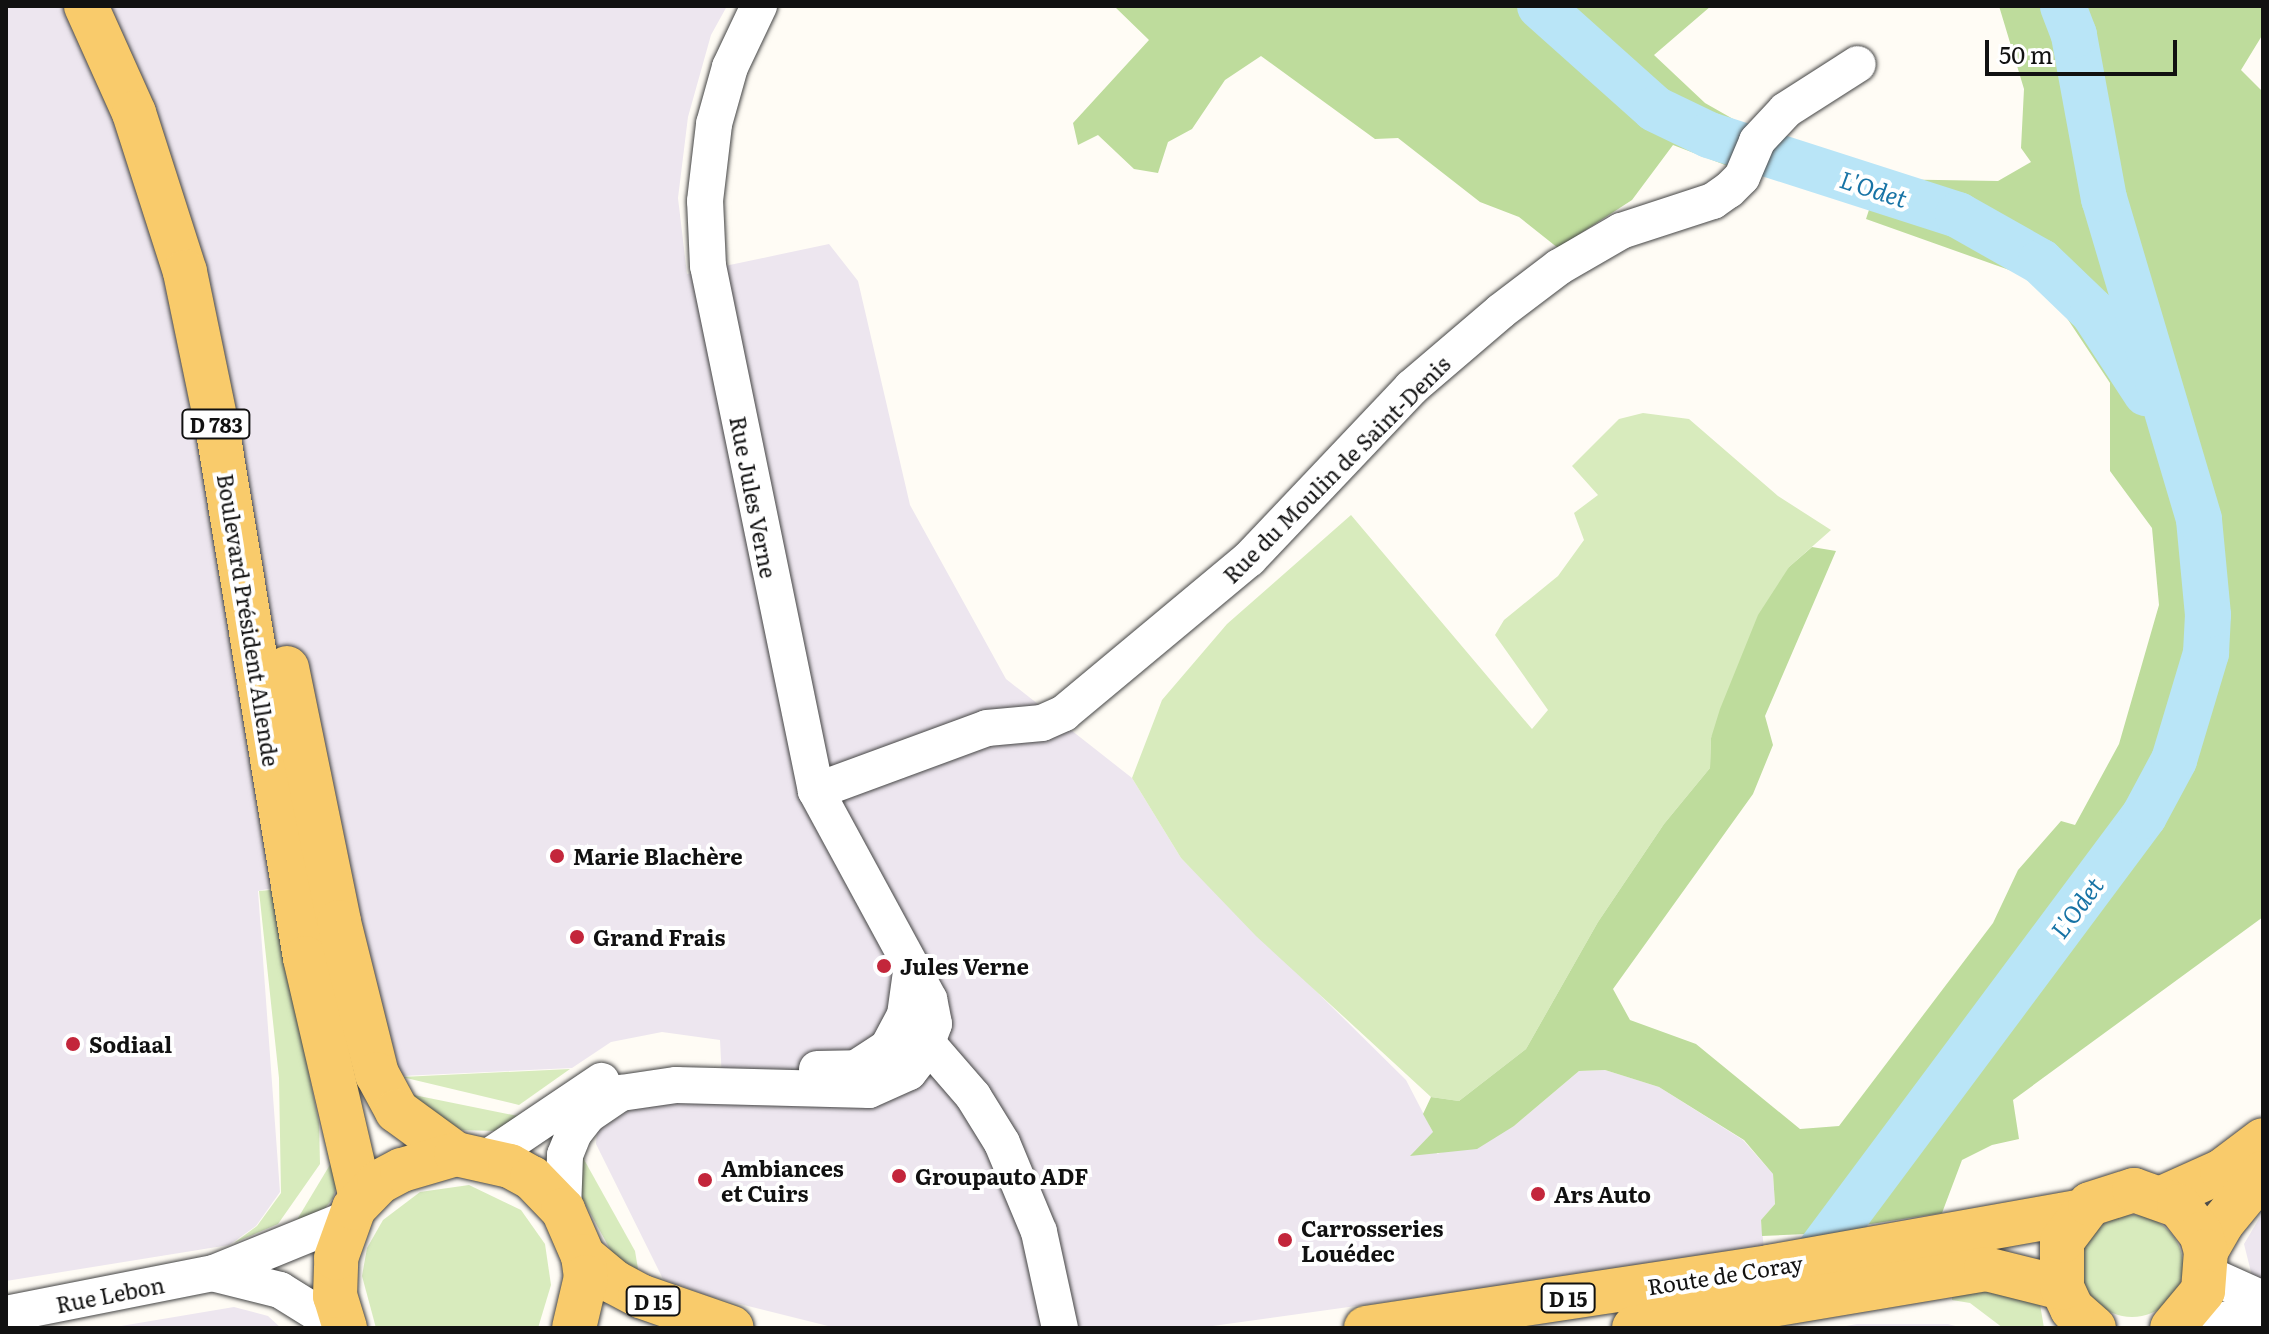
<!DOCTYPE html>
<html>
<head>
<meta charset="utf-8">
<style>
  body { margin:0 }
  #map { position:relative; width:2269px; height:1334px; overflow:hidden; background:#fffcf5; font-family:Literata,serif }
  div>[style] { position:absolute }
  .industrial>* { inset:0; background:#ede6ef }
  .green>* { inset:0; background:#d8ebbd }
  .round { border-radius:50% }
  .forest>* { inset:0; background:#bedc9c }
  .river>* { height:46px; margin:-23px; padding:0 23px; transform-origin:23px; border-radius:23px; background:#b9e5f7 }
  .roads { filter:drop-shadow(0 0 2px #444) drop-shadow(0 0 2px #444) }
  .minor>* { height:36px; margin:-18px; padding:0 18px; transform-origin:18px; border-radius:18px; background:#fff }
  .major>* { height:44px; margin:-22px; padding:0 22px; transform-origin:22px; border-radius:22px; background:#f9cb6b }
  .dots>* { width:22px; height:22px; translate:-50% -50%; box-sizing:border-box; border:4px solid #fff; border-radius:50% }
  span { translate:-50% -50%; white-space:nowrap; text-align:center; line-height:1.15; -webkit-text-stroke:8px #fff; paint-order:stroke }
  .shield-label span { padding:2px 6px; background:#fff; border:2px solid; border-radius:6px; -webkit-text-stroke-width:0 }
  .shield-label { font-size:20px; color:#111; font-weight:700 }
  .street-label { font-size:22px; color:#111 }
  .poi-label { font-size:22px; color:#111; font-weight:700 }
  .left { translate:0 -50%; text-align:left }
  .water-label { font-size:24px; color:#1773a5; font-style:italic }
  .frame { position:absolute; inset:0; border:8px solid #111; pointer-events:none }
  .scale { position:absolute; left:1985px; top:40px; width:192px; height:36px; box-sizing:border-box; border:4px solid #111; border-top:0; padding-left:10px; font-size:24px; line-height:28px; white-space:nowrap; color:#111; -webkit-text-stroke:6px #fff; paint-order:stroke }
</style>
</head>
<body>
<div id="map">
  <div class="industrial">
    <div style="clip-path:polygon(6px 6px,727px 6px,711px 35px,688px 117px,678px 198px,687px 274px,829px 244px,858px 281px,910px 505px,1006px 679px,1132px 778px,1181px 858px,1406px 1080px,1433px 1132px,1437px 1154px,1514px 1126px,1579px 1071px,1605px 1070px,1659px 1087px,1743px 1140px,1773px 1174px,1775px 1204px,1761px 1220px,1764px 1249px,1198px 1328px,836px 1328px,708px 1296px,663px 1279px,596px 1144px,597px 1131px,648px 1097px,723px 1100px,720px 1040px,662px 1032px,611px 1042px,572px 1068px,401px 1076px,346px 873px,258px 891px,280px 1192px,256px 1226px,229px 1245px,6px 1281px)"></div>
    <div style="clip-path:polygon(2263px 1212px,2263px 1328px,2247px 1328px,2253px 1280px,2244px 1244px)"></div>
    <div style="clip-path:polygon(234px 1307px,268px 1316px,281px 1328px,109px 1328px)"></div>
    <div style="clip-path:polygon(1857px 1324px,1948px 1324px,1963px 1328px,1835px 1328px)"></div>
  </div>
  <div class="green">
    <div style="clip-path:polygon(1643px 413px,1689px 419px,1778px 496px,1831px 530px,1789px 567px,1711px 738px,1710px 768px,1664px 824px,1598px 922px,1526px 1049px,1459px 1101px,1431px 1097px,1256px 936px,1181px 858px,1132px 778px,1162px 700px,1227px 624px,1351px 515px,1532px 729px,1548px 710px,1495px 635px,1504px 620px,1558px 576px,1584px 540px,1574px 513px,1598px 495px,1572px 466px,1619px 419px)"></div>
    <div style="clip-path:polygon(271px 890px,319px 1123px,320px 1164px,278px 1224px,234px 1243px,257px 1226px,281px 1193px,279px 1078px,259px 891px)"></div>
    <div style="clip-path:polygon(570px 1069px,519px 1105px,402px 1077px)"></div>
    <div style="clip-path:polygon(409px 1094px,518px 1116px,501px 1131px,451px 1130px)"></div>
    <div style="clip-path:polygon(577px 1147px,635px 1251px,639px 1275px,617px 1262px,576px 1187px)"></div>
    <div style="clip-path:polygon(334px 1158px,338px 1182px,333px 1198px,316px 1220px,292px 1228px)"></div>
    <div style="clip-path:polygon(469px 1185px,521px 1210px,545px 1244px,551px 1285px,538px 1328px,376px 1328px,362px 1276px,367px 1248px,383px 1220px,420px 1192px)"></div>
    <div class="round" style="left:2081px;top:1215px;width:102px;height:102px"></div>
    <div style="clip-path:polygon(1992px 1287px,2040px 1304px,2044px 1328px,2003px 1328px,1970px 1303px,1952px 1300px,1952px 1289px)"></div>
  </div>
  <div class="forest">
    <div style="clip-path:polygon(1114px 6px,1711px 6px,1654px 55px,1705px 103px,1756px 132px,1733px 168px,1673px 145px,1632px 200px,1558px 248px,1519px 217px,1480px 202px,1398px 138px,1375px 139px,1261px 56px,1225px 80px,1192px 129px,1168px 142px,1158px 173px,1134px 169px,1098px 135px,1078px 145px,1073px 123px,1149px 40px)"></div>
    <div style="clip-path:polygon(1999px 6px,2263px 6px,2263px 34px,2241px 70px,2263px 92px,2263px 917px,2013px 1100px,2019px 1139px,1992px 1145px,1962px 1160px,1942px 1213px,1806px 1234px,1762px 1236px,1761px 1220px,1775px 1204px,1773px 1174px,1744px 1140px,1659px 1087px,1605px 1070px,1579px 1071px,1514px 1126px,1477px 1149px,1410px 1156px,1433px 1132px,1423px 1114px,1431px 1097px,1459px 1101px,1526px 1049px,1598px 922px,1664px 824px,1710px 768px,1711px 738px,1720px 709px,1758px 615px,1789px 567px,1812px 547px,1836px 551px,1765px 716px,1773px 745px,1753px 794px,1613px 989px,1630px 1020px,1696px 1044px,1800px 1129px,1839px 1126px,1993px 923px,2018px 870px,2061px 821px,2075px 825px,2119px 744px,2159px 605px,2152px 528px,2110px 471px,2110px 383px,2043px 282px,1866px 219px,1879px 179px,1998px 181px,2031px 162px,2021px 148px,2024px 89px)"></div>
  </div>
  <div class="river">
    <div style="left:1540px;top:6px;width:154px;rotate:41.8deg"></div>
    <div style="left:1655px;top:109px;width:60px;rotate:25.7deg"></div>
    <div style="left:1709px;top:135px;width:262px;rotate:17.8deg"></div>
    <div style="left:1958px;top:215px;width:95px;rotate:29.5deg"></div>
    <div style="left:2041px;top:262px;width:72px;rotate:43.9deg"></div>
    <div style="left:2093px;top:312px;width:97px;rotate:56.8deg"></div>
    <div style="left:1796px;top:1283px;width:582px;rotate:-53.31deg"></div>
    <div style="left:2144px;top:816px;width:64px;rotate:-61.8deg"></div>
    <div style="left:2174px;top:760px;width:112px;rotate:-73.3deg"></div>
    <div style="left:2206px;top:653px;width:38px;rotate:-87deg"></div>
    <div style="left:2208px;top:615px;width:96px;rotate:-95.4deg"></div>
    <div style="left:2199px;top:519px;width:334px;rotate:-106.5deg"></div>
    <div style="left:2104px;top:199px;width:167px;rotate:-100.4deg"></div>
    <div style="left:2074px;top:35px;width:31px;rotate:-111deg"></div>
  </div>
  <div class="roads">
    <div class="minor">
      <div style="left:816px;top:791px;width:182px;rotate:-20.2deg"></div>
      <div style="left:987px;top:728px;width:55px;rotate:-5.2deg"></div>
      <div style="left:1042px;top:723px;width:24px;rotate:-24deg"></div>
      <div style="left:1064px;top:713px;width:241px;rotate:-39.8deg"></div>
      <div style="left:1249px;top:559px;width:236px;rotate:-46.5deg"></div>
      <div style="left:1411px;top:388px;width:118px;rotate:-40.5deg"></div>
      <div style="left:1501px;top:311px;width:73px;rotate:-37.2deg"></div>
      <div style="left:1559px;top:267px;width:72px;rotate:-30.1deg"></div>
      <div style="left:1621px;top:231px;width:97px;rotate:-18.1deg"></div>
      <div style="left:1713px;top:201px;width:19px;rotate:-35deg"></div>
      <div style="left:1729px;top:190px;width:18px;rotate:-45deg"></div>
      <div style="left:1742px;top:177px;width:39px;rotate:-67deg"></div>
      <div style="left:1757px;top:141px;width:42px;rotate:-46.9deg"></div>
      <div style="left:1786px;top:110px;width:85px;rotate:-32.6deg"></div>
      <div style="left:915px;top:1029px;width:89px;rotate:49.1deg"></div>
      <div style="left:973px;top:1096px;width:55px;rotate:58.3deg"></div>
      <div style="left:1002px;top:1143px;width:96px;rotate:67.4deg"></div>
      <div style="left:1039px;top:1232px;width:98px;rotate:77.7deg"></div>
      <div style="left:817px;top:1069px;width:39px;rotate:-1deg"></div>
      <div style="left:856px;top:1068px;width:38px;rotate:-33deg"></div>
      <div style="left:888px;top:1047px;width:36px;rotate:-62deg"></div>
      <div style="left:905px;top:1015px;width:43px;rotate:-82.1deg"></div>
      <div style="left:487px;top:1158px;width:138px;rotate:-34deg"></div>
      <div style="left:563px;top:1210px;width:55px;rotate:-87.9deg"></div>
      <div style="left:565px;top:1155px;width:24px;rotate:-68deg"></div>
      <div style="left:574px;top:1133px;width:23px;rotate:-52deg"></div>
      <div style="left:588px;top:1115px;width:40px;rotate:-34deg"></div>
      <div style="left:621px;top:1093px;width:56px;rotate:-8.3deg"></div>
      <div style="left:676px;top:1085px;width:193px;rotate:1.5deg"></div>
      <div style="left:869px;top:1090px;width:44px;rotate:-24.2deg"></div>
      <div style="left:909px;top:1072px;width:23px;rotate:-52deg"></div>
      <div style="left:923px;top:1054px;width:32px;rotate:-70deg"></div>
      <div style="left:934px;top:1024px;width:25px;rotate:-101deg"></div>
      <div style="left:929px;top:999px;width:237px;rotate:-118.5deg"></div>
      <div style="left:816px;top:791px;width:536px;rotate:-101.62deg"></div>
      <div style="left:708px;top:266px;width:65px;rotate:-92.6deg"></div>
      <div style="left:705px;top:201px;width:78px;rotate:-83.3deg"></div>
      <div style="left:714px;top:124px;width:59px;rotate:-74.3deg"></div>
      <div style="left:730px;top:67px;width:68px;rotate:-64.6deg"></div>
      <div style="left:216px;top:1274px;width:66px;rotate:14deg"></div>
      <div style="left:280px;top:1290px;width:72px;rotate:31.9deg"></div>
      <div style="left:2207px;top:1274px;width:61px;rotate:24.1deg"></div>
      <div style="left:6px;top:1314px;width:212px;rotate:-11.2deg"></div>
      <div style="left:214px;top:1273px;width:146px;rotate:-22.2deg"></div>
      <div style="left:2184px;top:1319px;width:33px;rotate:5deg"></div>
      <div style="left:2217px;top:1322px;width:48px;rotate:-15.8deg"></div>
    </div>
    <div class="major">
      <div style="left:86px;top:6px;width:117px;rotate:65.8deg"></div>
      <div style="left:134px;top:113px;width:167px;rotate:72.2deg"></div>
      <div style="left:185px;top:272px;width:157px;rotate:78.3deg"></div>
      <div style="left:217px;top:426px;width:539px;rotate:80.61deg"></div>
      <div style="left:305px;top:958px;width:247px;rotate:76.9deg"></div>
      <div style="left:287px;top:668px;width:259px;rotate:78.4deg"></div>
      <div style="left:339px;top:922px;width:157px;rotate:76deg"></div>
      <div style="left:377px;top:1074px;width:42px;rotate:61.6deg"></div>
      <div style="left:397px;top:1111px;width:73px;rotate:36.1deg"></div>
      <div style="left:2164px;top:1197px;width:64px;rotate:-24.1deg"></div>
      <div style="left:2222px;top:1171px;width:51px;rotate:-37.1deg"></div>
      <div style="left:2206px;top:1251px;width:32px;rotate:-60deg"></div>
      <div style="left:2222px;top:1223px;width:65px;rotate:-50.6deg"></div>
      <div style="left:583px;top:1256px;width:40px;rotate:40deg"></div>
      <div style="left:614px;top:1282px;width:30px;rotate:28deg"></div>
      <div style="left:640px;top:1296px;width:97px;rotate:19.2deg"></div>
      <div style="left:345px;top:1328px;width:34px;rotate:-107deg"></div>
      <div style="left:335px;top:1296px;width:38px;rotate:-88deg"></div>
      <div style="left:336px;top:1258px;width:53px;rotate:-70.2deg"></div>
      <div style="left:354px;top:1208px;width:36px;rotate:-46deg"></div>
      <div style="left:379px;top:1182px;width:26px;rotate:-28deg"></div>
      <div style="left:402px;top:1170px;width:56px;rotate:-16.5deg"></div>
      <div style="left:456px;top:1154px;width:55px;rotate:12.5deg"></div>
      <div style="left:510px;top:1166px;width:25px;rotate:29deg"></div>
      <div style="left:532px;top:1178px;width:45px;rotate:45.9deg"></div>
      <div style="left:563px;top:1210px;width:50px;rotate:66.5deg"></div>
      <div style="left:583px;top:1256px;width:21px;rotate:82deg"></div>
      <div style="left:586px;top:1277px;width:52px;rotate:103.2deg"></div>
      <div style="left:1366px;top:1328px;width:408px;rotate:-8.6deg"></div>
      <div style="left:1769px;top:1267px;width:318px;rotate:-10.1deg"></div>
      <div style="left:1634px;top:1328px;width:357px;rotate:-9.5deg"></div>
      <div style="left:1986px;top:1269px;width:78px;rotate:14deg"></div>
      <div style="left:2094px;top:1328px;width:29px;rotate:-139deg"></div>
      <div style="left:2072px;top:1309px;width:23px;rotate:-115deg"></div>
      <div style="left:2062px;top:1288px;width:47px;rotate:-90deg"></div>
      <div style="left:2062px;top:1241px;width:46px;rotate:-52.9deg"></div>
      <div style="left:2090px;top:1204px;width:46px;rotate:-17.7deg"></div>
      <div style="left:2134px;top:1190px;width:48px;rotate:19.6deg"></div>
      <div style="left:2179px;top:1206px;width:36px;rotate:52deg"></div>
      <div style="left:2201px;top:1234px;width:18px;rotate:74deg"></div>
      <div style="left:2206px;top:1251px;width:40px;rotate:94.3deg"></div>
      <div style="left:2203px;top:1291px;width:48px;rotate:130deg"></div>
    </div>
  </div>
  <div class="dots">
    <div style="left:557px;top:856px;background:#c3263b"></div>
    <div style="left:577px;top:937px;background:#c3263b"></div>
    <div style="left:884px;top:966px;background:#c3263b"></div>
    <div style="left:73px;top:1044px;background:#c3263b"></div>
    <div style="left:899px;top:1176px;background:#c3263b"></div>
    <div style="left:705px;top:1180px;background:#c3263b"></div>
    <div style="left:1538px;top:1194px;background:#c3263b"></div>
    <div style="left:1285px;top:1240px;background:#c3263b"></div>
  </div>
  <div class="shield-label">
    <span style="left:216px;top:424px">D 783</span>
    <span style="left:1568px;top:1298px">D 15</span>
    <span style="left:653px;top:1301px">D 15</span>
  </div>
  <div class="street-label">
    <span style="left:1336px;top:469px;rotate:-45deg">Rue du Moulin de Saint-Denis</span>
    <span style="left:754px;top:497px;rotate:79deg">Rue Jules Verne</span>
    <span style="left:249px;top:620px;rotate:81deg">Boulevard Président Allende</span>
    <span style="left:1725px;top:1274px;rotate:-9deg">Route de Coray</span>
    <span style="left:110px;top:1294px;rotate:-11deg">Rue Lebon</span>
  </div>
  <div class="poi-label">
    <span class="left" style="left:573px;top:856px">Marie Blachère</span>
    <span class="left" style="left:593px;top:937px">Grand Frais</span>
    <span class="left" style="left:900px;top:966px">Jules Verne</span>
    <span class="left" style="left:89px;top:1044px">Sodiaal</span>
    <span class="left" style="left:721px;top:1180px">Ambiances<br>et Cuirs</span>
    <span class="left" style="left:915px;top:1176px">Groupauto ADF</span>
    <span class="left" style="left:1554px;top:1194px">Ars Auto</span>
    <span class="left" style="left:1301px;top:1240px">Carrosseries<br>Louédec</span>
  </div>
  <div class="water-label">
    <span style="left:1874px;top:188px;rotate:18deg">L'Odet</span>
    <span style="left:2076px;top:907px;rotate:-53deg">L'Odet</span>
  </div>
  <div class="frame"></div>
  <div class="scale">50 m</div>
</div>
</body>
</html>
